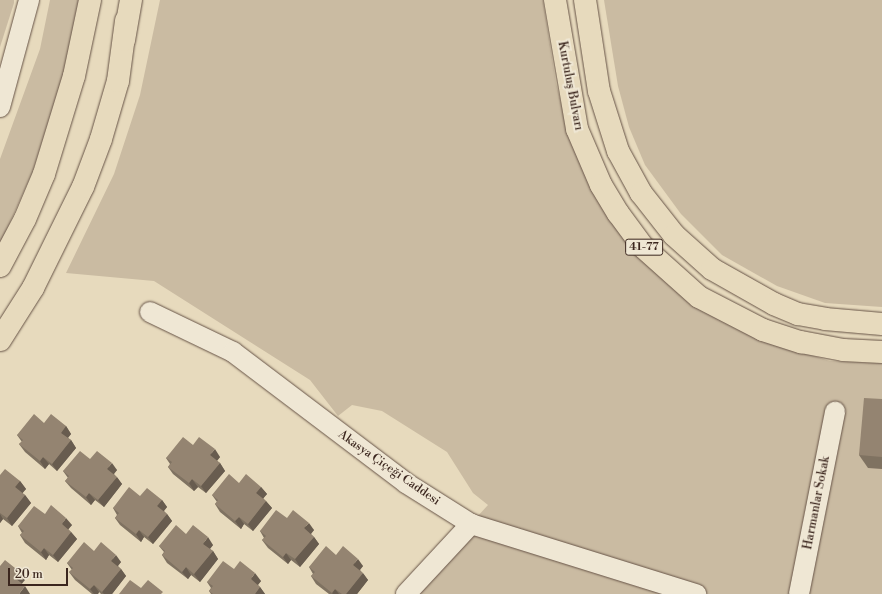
<!DOCTYPE html>
<html>
<head>
<meta charset="utf-8">
<style>
  body { margin:0 }
  #map { position:relative; width:882px; height:594px; overflow:hidden; background:#e7dabd; font-family:"Libre Bodoni",serif }
  div>[style] { position:absolute }
  .green>* { inset:0; background:#cabba2 }
  .roads { filter:drop-shadow(0 0 1px #665346) drop-shadow(0 0 1px #665346) }
  .street>* { height:20px; margin:-10px; padding:0 10px; transform-origin:10px; border-radius:10px; background:#efe7d4 }
  .primary>* { height:22px; margin:-11px; padding:0 11px; transform-origin:11px; border-radius:11px; background:#e7dabd }
  .highway>* { height:22px; margin:-11px; padding:0 11px; transform-origin:11px; border-radius:11px; background:#e7dabd }
  .wall>* { inset:0; background:#7f7261 }
  .shaded-wall>* { inset:0; background:#685c4f }
  .building>* { inset:0; background:#948471 }
  span { translate:-50% -50%; white-space:nowrap; text-align:center; line-height:1.15; -webkit-text-stroke:4px #efe7d4; paint-order:stroke }
  .shield-label span { padding:1px 3px; background:#efe7d4; border:1px solid; border-radius:3px; -webkit-text-stroke-width:0 }
  .shield-label { font-size:11px; color:#3b261e; font-weight:700 }
  .street-label { font-size:12px; color:#3b261e }
  .scale { position:absolute; left:8px; top:568px; width:60px; height:18px; box-sizing:border-box; border:2px solid #3b261e; border-top:0; padding-left:5px; font-size:12px; line-height:14px; white-space:nowrap; color:#3b261e; -webkit-text-stroke:3px #efe7d4; paint-order:stroke }
</style>
</head>
<body>
<div id="map">
  <div class="green">
    <div style="clip-path:polygon(0 0,14px 0,14px 3px,0 47px)"></div>
    <div style="clip-path:polygon(50px 0,79px 0,72px 46px,33px 171px,0 245px,0 159px,40px 49px)"></div>
    <div style="clip-path:polygon(160px 0,543px 0,556px 83px,572px 145px,630px 244px,669px 285px,718px 319px,762px 340px,830px 361px,882px 363px,882px 594px,406px 594px,488px 505px,473px 493px,447px 452px,382px 411px,352px 405px,338px 416px,310px 380px,154px 281px,66px 273px,114px 174px,140px 95px)"></div>
    <div style="clip-path:polygon(604px 0,882px 0,882px 307px,825px 303px,777px 286px,722px 255px,681px 214px,645px 165px,629px 127px,618px 86px)"></div>
  </div>
  <div class="roads">
    <div class="street">
      <div style="left:0;top:107px;width:111px;rotate:-74.8deg"></div>
      <div style="left:150px;top:312px;width:92px;rotate:25.7deg"></div>
      <div style="left:233px;top:352px;width:217px;rotate:37.1deg"></div>
      <div style="left:406px;top:483px;width:77px;rotate:32.2deg"></div>
      <div style="left:471px;top:524px;width:236px;rotate:17.3deg"></div>
      <div style="left:406px;top:594px;width:96px;rotate:-47.1deg"></div>
      <div style="left:799px;top:594px;width:186px;rotate:-78.8deg"></div>
    </div>
    <div class="primary">
      <div style="left:0;top:266px;width:53px;rotate:-62deg"></div>
      <div style="left:25px;top:219px;width:49px;rotate:-67.1deg"></div>
      <div style="left:44px;top:174px;width:102px;rotate:-73deg"></div>
      <div style="left:74px;top:76px;width:78px;rotate:-78.1deg"></div>
      <div style="left:0;top:340px;width:62px;rotate:-57.6deg"></div>
      <div style="left:33px;top:288px;width:113px;rotate:-63.7deg"></div>
      <div style="left:83px;top:187px;width:51px;rotate:-69.4deg"></div>
      <div style="left:101px;top:139px;width:60px;rotate:-73.7deg"></div>
      <div style="left:118px;top:81px;width:61px;rotate:-82.4deg"></div>
    </div>
    <div class="highway">
      <div style="left:555px;top:0;width:131px;rotate:80.3deg"></div>
      <div style="left:577px;top:129px;width:61px;rotate:66.8deg"></div>
      <div style="left:601px;top:185px;width:33px;rotate:59deg"></div>
      <div style="left:618px;top:213px;width:42px;rotate:53.7deg"></div>
      <div style="left:643px;top:247px;width:75px;rotate:41.8deg"></div>
      <div style="left:699px;top:297px;width:72px;rotate:27.3deg"></div>
      <div style="left:763px;top:330px;width:40px;rotate:18deg"></div>
      <div style="left:801px;top:342px;width:43px;rotate:10.8deg"></div>
      <div style="left:843px;top:350px;width:39px;rotate:3deg"></div>
      <div style="left:585px;top:0;width:92px;rotate:81.3deg"></div>
      <div style="left:599px;top:91px;width:63px;rotate:72.4deg"></div>
      <div style="left:618px;top:151px;width:48px;rotate:61.3deg"></div>
      <div style="left:641px;top:193px;width:53px;rotate:51.8deg"></div>
      <div style="left:674px;top:235px;width:51px;rotate:41.8deg"></div>
      <div style="left:712px;top:269px;width:71px;rotate:29.4deg"></div>
      <div style="left:774px;top:304px;width:26px;rotate:23deg"></div>
      <div style="left:798px;top:314px;width:27px;rotate:10deg"></div>
      <div style="left:825px;top:319px;width:57px;rotate:5deg"></div>
      <div style="left:124px;top:40px;width:41px;rotate:-80.1deg"></div>
    </div>
  </div>
  <div class="wall">
    <div style="clip-path:polygon(882px 399px,882px 469px,868px 468px,859px 455px)"></div>
    <div style="clip-path:polygon(44px 423px,66px 426px,71px 434px,68px 438px,71px 440px,76px 448px,57px 471px,49px 464px,45px 469px,25px 452px,19px 444px,22px 442px,17px 435px)"></div>
    <div style="clip-path:polygon(193px 445px,220px 457px,217px 461px,220px 463px,225px 471px,206px 493px,198px 487px,194px 491px,173px 474px,168px 467px,170px 464px,166px 458px)"></div>
    <div style="clip-path:polygon(90px 459px,117px 470px,114px 474px,122px 484px,104px 507px,95px 500px,91px 505px,71px 488px,65px 481px,68px 478px,63px 471px)"></div>
    <div style="clip-path:polygon(0 475px,20px 481px,26px 489px,22px 493px,25px 495px,31px 503px,12px 526px,3px 519px,0 523px)"></div>
    <div style="clip-path:polygon(261px 487px,267px 494px,263px 498px,272px 508px,253px 531px,244px 524px,241px 529px,220px 512px,215px 504px,217px 502px,212px 495px)"></div>
    <div style="clip-path:polygon(140px 496px,162px 500px,167px 507px,164px 511px,167px 514px,172px 521px,153px 544px,144px 537px,141px 542px,120px 525px,115px 518px,117px 515px,113px 508px)"></div>
    <div style="clip-path:polygon(45px 514px,72px 525px,68px 529px,71px 532px,77px 539px,58px 562px,49px 555px,46px 560px,25px 543px,20px 535px,22px 533px,18px 526px)"></div>
    <div style="clip-path:polygon(287px 518px,314px 530px,311px 534px,314px 537px,319px 544px,300px 567px,291px 560px,288px 564px,268px 548px,262px 540px,264px 538px,260px 531px)"></div>
    <div style="clip-path:polygon(186px 534px,213px 545px,210px 549px,213px 551px,218px 559px,200px 582px,191px 575px,188px 579px,167px 563px,162px 555px,164px 552px,159px 546px)"></div>
    <div style="clip-path:polygon(94px 551px,121px 562px,118px 566px,121px 569px,126px 576px,112px 594px,101px 594px,99px 592px,98px 594px,92px 594px,75px 580px,69px 572px,72px 570px,67px 563px)"></div>
    <div style="clip-path:polygon(336px 555px,363px 566px,360px 570px,368px 580px,357px 594px,329px 594px,316px 584px,311px 576px,313px 574px,309px 567px)"></div>
    <div style="clip-path:polygon(234px 569px,261px 581px,258px 585px,260px 587px,265px 594px,211px 594px,209px 591px,211px 588px,207px 582px)"></div>
  </div>
  <div class="shaded-wall">
    <div style="clip-path:polygon(66px 426px,71px 434px,66px 440px,61px 433px)"></div>
    <div style="clip-path:polygon(71px 440px,76px 448px,57px 471px,52px 464px)"></div>
    <div style="clip-path:polygon(215px 449px,220px 457px,215px 463px,210px 455px)"></div>
    <div style="clip-path:polygon(43px 457px,49px 464px,45px 469px,40px 461px)"></div>
    <div style="clip-path:polygon(112px 463px,117px 470px,112px 476px,107px 469px)"></div>
    <div style="clip-path:polygon(220px 463px,225px 471px,206px 493px,201px 486px)"></div>
    <div style="clip-path:polygon(117px 477px,122px 484px,104px 507px,98px 500px)"></div>
    <div style="clip-path:polygon(192px 479px,198px 487px,194px 491px,189px 483px)"></div>
    <div style="clip-path:polygon(20px 481px,26px 489px,21px 495px,15px 487px)"></div>
    <div style="clip-path:polygon(261px 487px,267px 494px,262px 500px,256px 493px)"></div>
    <div style="clip-path:polygon(89px 493px,95px 500px,91px 505px,86px 497px)"></div>
    <div style="clip-path:polygon(25px 495px,31px 503px,12px 526px,7px 518px)"></div>
    <div style="clip-path:polygon(162px 500px,167px 507px,162px 513px,157px 506px)"></div>
    <div style="clip-path:polygon(266px 501px,272px 508px,253px 531px,248px 524px)"></div>
    <div style="clip-path:polygon(0 514px,3px 519px,0 523px)"></div>
    <div style="clip-path:polygon(167px 514px,172px 521px,153px 544px,148px 537px)"></div>
    <div style="clip-path:polygon(239px 517px,244px 524px,241px 529px,235px 521px)"></div>
    <div style="clip-path:polygon(66px 518px,72px 525px,67px 531px,62px 524px)"></div>
    <div style="clip-path:polygon(309px 523px,314px 530px,309px 536px,304px 528px)"></div>
    <div style="clip-path:polygon(139px 530px,144px 537px,141px 542px,136px 534px)"></div>
    <div style="clip-path:polygon(71px 532px,77px 539px,58px 562px,53px 555px)"></div>
    <div style="clip-path:polygon(208px 537px,213px 545px,208px 551px,203px 544px)"></div>
    <div style="clip-path:polygon(314px 537px,319px 544px,300px 567px,295px 559px)"></div>
    <div style="clip-path:polygon(44px 548px,49px 555px,46px 560px,41px 552px)"></div>
    <div style="clip-path:polygon(213px 551px,218px 559px,200px 582px,194px 574px)"></div>
    <div style="clip-path:polygon(286px 553px,291px 560px,288px 564px,283px 557px)"></div>
    <div style="clip-path:polygon(116px 555px,121px 562px,116px 568px,111px 561px)"></div>
    <div style="clip-path:polygon(358px 559px,363px 566px,358px 572px,353px 565px)"></div>
    <div style="clip-path:polygon(186px 567px,191px 575px,188px 579px,182px 572px)"></div>
    <div style="clip-path:polygon(121px 569px,126px 576px,112px 594px,104px 594px,102px 592px)"></div>
    <div style="clip-path:polygon(20px 572px,25px 580px,20px 586px,15px 578px)"></div>
    <div style="clip-path:polygon(255px 573px,261px 581px,256px 587px,251px 579px)"></div>
    <div style="clip-path:polygon(363px 573px,368px 580px,357px 594px,346px 594px)"></div>
    <div style="clip-path:polygon(94px 585px,99px 592px,98px 594px,94px 594px,90px 589px)"></div>
    <div style="clip-path:polygon(25px 586px,30px 594px,19px 594px)"></div>
    <div style="clip-path:polygon(260px 587px,265px 594px,255px 594px)"></div>
    <div style="clip-path:polygon(335px 589px,339px 594px,333px 594px,332px 593px)"></div>
  </div>
  <div class="building">
    <div style="clip-path:polygon(864px 398px,882px 399px,882px 457px,859px 455px)"></div>
    <div style="clip-path:polygon(34px 414px,44px 423px,51px 414px,66px 426px,61px 433px,71px 440px,52px 464px,43px 457px,40px 461px,19px 444px,23px 440px,17px 435px)"></div>
    <div style="clip-path:polygon(183px 437px,193px 445px,199px 437px,215px 449px,210px 455px,220px 463px,201px 486px,192px 479px,189px 483px,168px 467px,172px 462px,166px 458px)"></div>
    <div style="clip-path:polygon(80px 451px,90px 459px,97px 451px,112px 463px,107px 469px,117px 477px,98px 500px,89px 493px,86px 497px,65px 481px,69px 476px,63px 471px)"></div>
    <div style="clip-path:polygon(5px 469px,20px 481px,15px 487px,25px 495px,7px 518px,0 513px,0 475px)"></div>
    <div style="clip-path:polygon(229px 474px,239px 483px,246px 474px,261px 487px,256px 493px,266px 501px,248px 524px,239px 517px,235px 521px,215px 504px,218px 500px,212px 495px)"></div>
    <div style="clip-path:polygon(129px 487px,140px 496px,147px 488px,162px 500px,157px 506px,167px 514px,148px 537px,139px 530px,136px 534px,115px 518px,119px 513px,113px 508px)"></div>
    <div style="clip-path:polygon(51px 505px,66px 518px,62px 524px,71px 532px,53px 555px,44px 548px,41px 552px,20px 535px,24px 531px,18px 526px,34px 506px,45px 514px)"></div>
    <div style="clip-path:polygon(276px 510px,287px 518px,293px 510px,309px 523px,304px 528px,314px 537px,295px 559px,286px 553px,283px 557px,262px 540px,266px 536px,260px 531px)"></div>
    <div style="clip-path:polygon(176px 525px,186px 534px,193px 525px,208px 537px,203px 544px,213px 551px,194px 574px,186px 567px,182px 572px,162px 555px,165px 551px,159px 546px)"></div>
    <div style="clip-path:polygon(84px 542px,94px 551px,101px 542px,116px 555px,111px 561px,121px 569px,102px 592px,94px 585px,90px 589px,69px 572px,73px 568px,67px 563px)"></div>
    <div style="clip-path:polygon(326px 546px,336px 555px,343px 546px,358px 559px,353px 565px,363px 573px,346px 594px,342px 594px,335px 589px,332px 593px,311px 576px,315px 572px,309px 567px)"></div>
    <div style="clip-path:polygon(5px 560px,20px 572px,15px 578px,25px 586px,19px 594px,0 594px,0 566px)"></div>
    <div style="clip-path:polygon(223px 561px,234px 569px,240px 561px,255px 573px,251px 579px,260px 587px,255px 594px,213px 594px,209px 591px,213px 586px,207px 582px)"></div>
    <div style="clip-path:polygon(130px 580px,141px 588px,148px 580px,163px 592px,161px 594px,119px 594px)"></div>
  </div>
  <div class="shield-label">
    <span style="left:644px;top:247px">41-77</span>
  </div>
  <div class="street-label">
    <span style="left:570px;top:86px;rotate:79deg">Kurtuluş Bulvarı</span>
    <span style="left:389px;top:468px;rotate:35deg">Akasya Çiçeği Caddesi</span>
    <span style="left:817px;top:503px;rotate:-79deg">Harmanlar Sokak</span>
  </div>
  <div class="scale">20 m</div>
</div>
</body>
</html>
